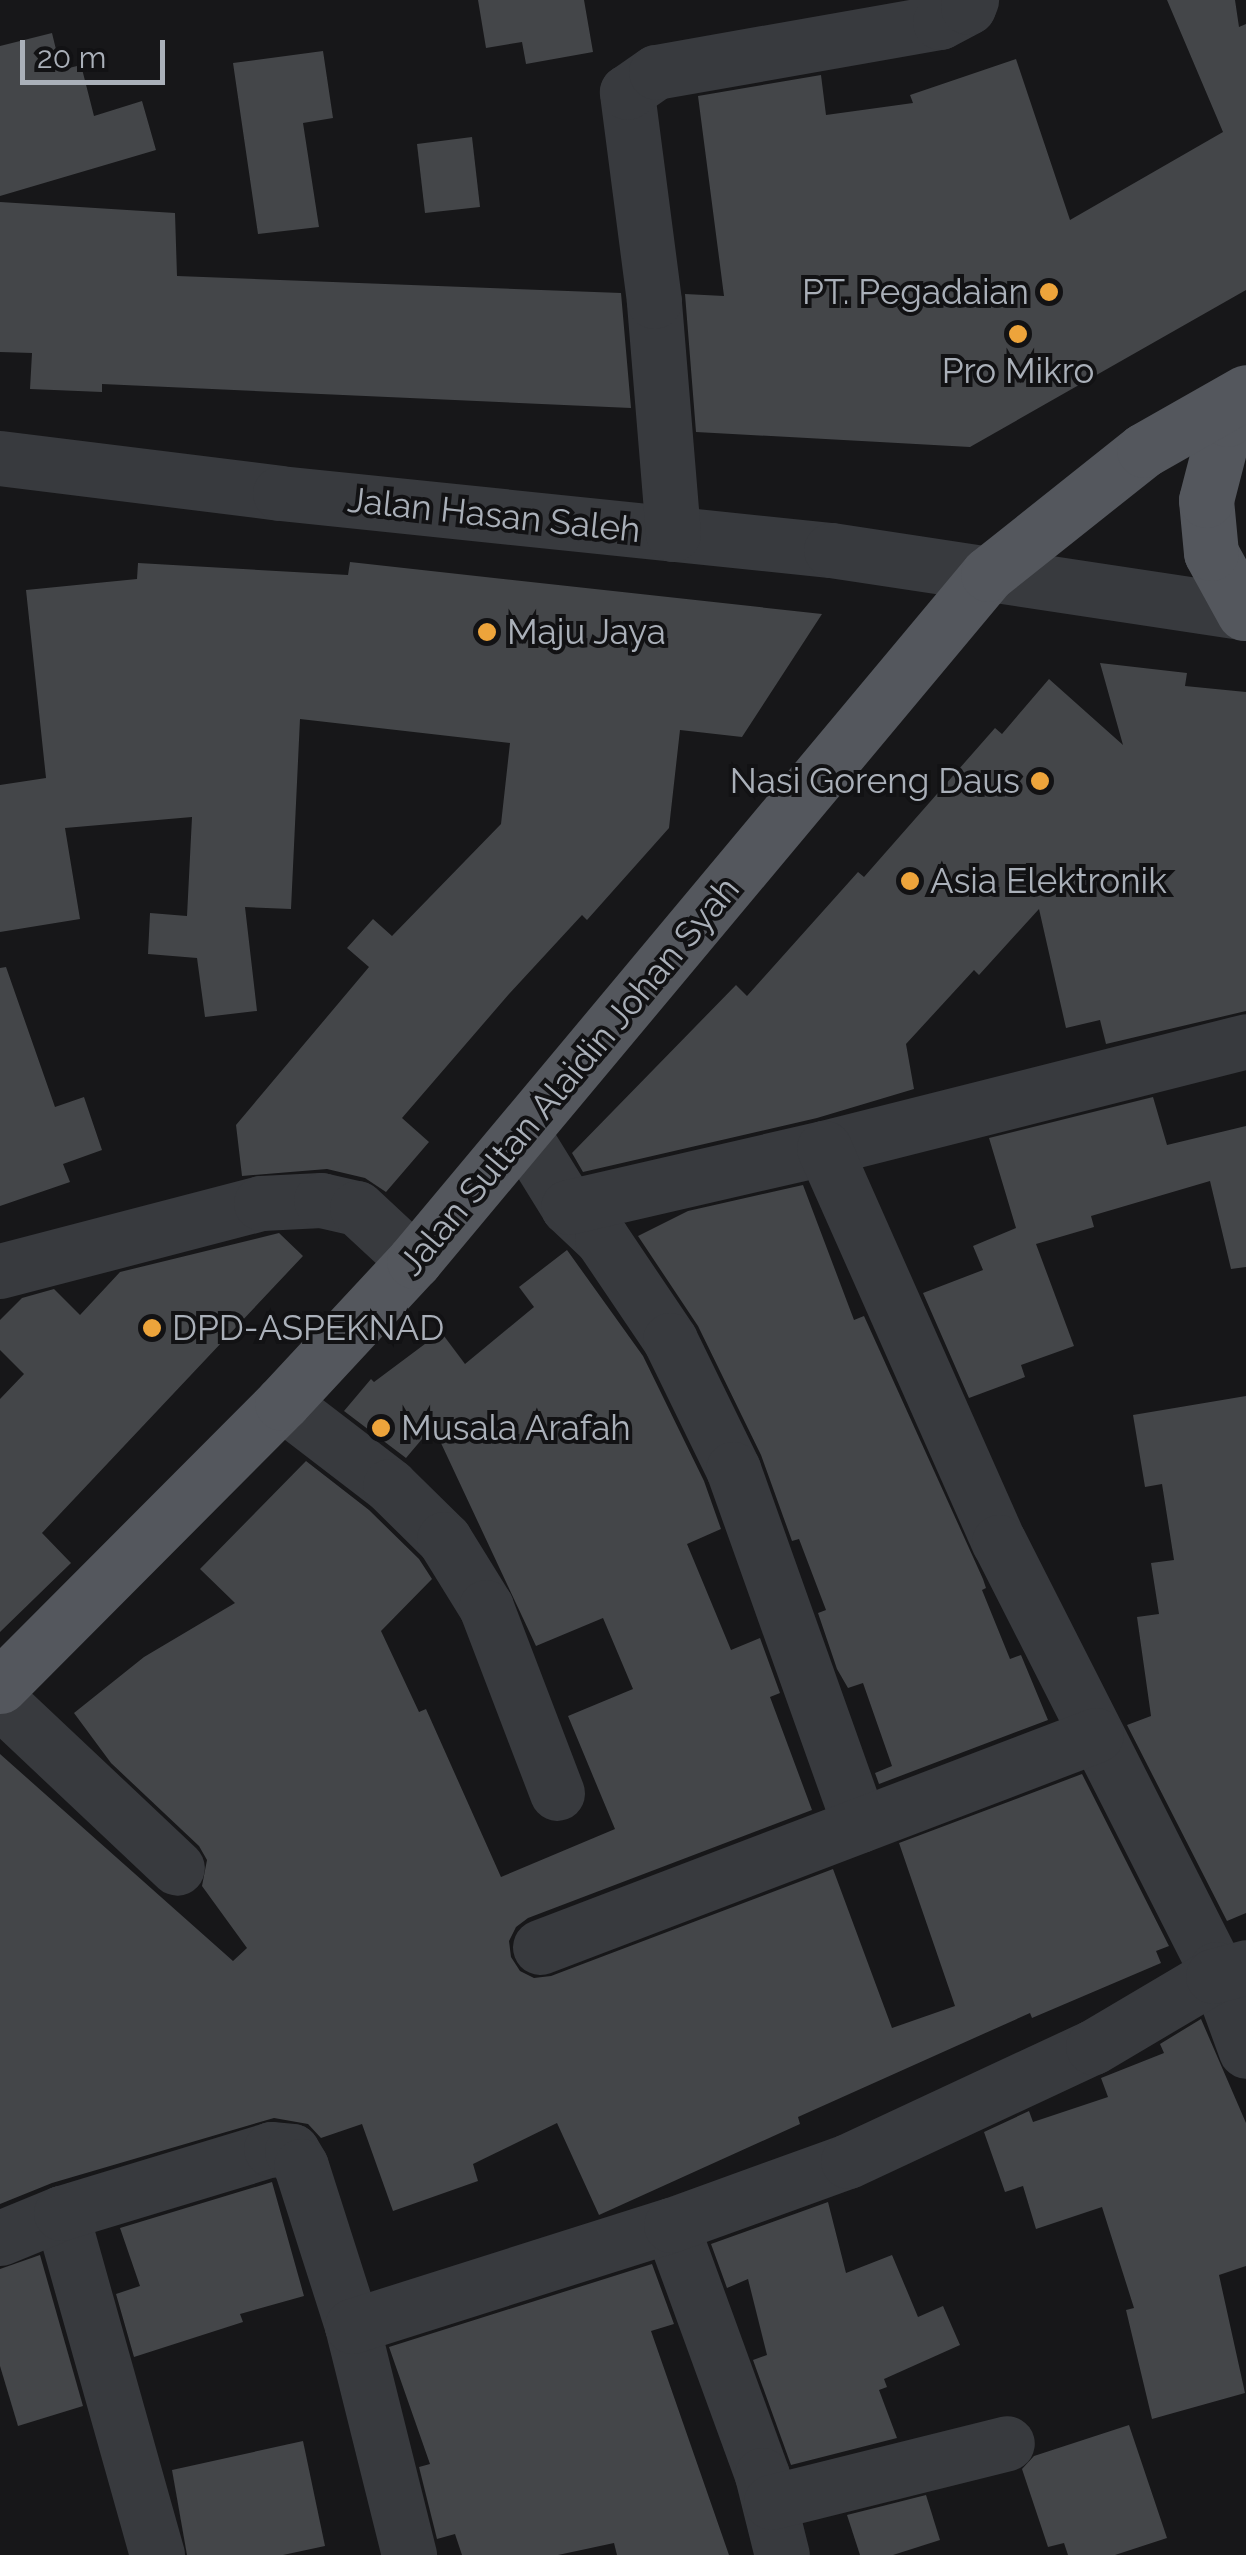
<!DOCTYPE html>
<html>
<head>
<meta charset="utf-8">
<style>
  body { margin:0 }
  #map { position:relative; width:1246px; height:2555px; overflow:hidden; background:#171719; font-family:Raleway,sans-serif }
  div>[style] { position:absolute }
  .building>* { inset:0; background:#444649 }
  .minor>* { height:55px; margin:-27.5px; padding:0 27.5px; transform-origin:27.5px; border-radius:27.5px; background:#383a3e }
  .major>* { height:55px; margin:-27.5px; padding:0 27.5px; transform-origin:27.5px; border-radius:27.5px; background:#54575d }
  .dots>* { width:28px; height:28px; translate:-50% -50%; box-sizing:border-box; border:5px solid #121214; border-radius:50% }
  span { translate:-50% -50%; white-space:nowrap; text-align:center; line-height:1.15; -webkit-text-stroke:8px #121214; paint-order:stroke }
  .poi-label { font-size:35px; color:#aab0b9 }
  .right { translate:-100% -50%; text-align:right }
  .left { translate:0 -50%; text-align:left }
  .street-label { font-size:35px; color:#aab0b9 }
  .scale { position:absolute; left:20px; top:40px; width:145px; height:45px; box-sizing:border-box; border:5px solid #aab0b9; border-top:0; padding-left:12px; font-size:30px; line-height:35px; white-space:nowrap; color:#aab0b9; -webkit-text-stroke:8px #121214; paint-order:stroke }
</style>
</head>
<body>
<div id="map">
  <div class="building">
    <div style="clip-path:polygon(478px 0,584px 0,593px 52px,526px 64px,522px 42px,486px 48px)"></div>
    <div style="clip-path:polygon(1167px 0,1235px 0,1239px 27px,1246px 24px,1246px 290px,970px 447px,696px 432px,685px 294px,724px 296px,698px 96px,821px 75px,826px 115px,913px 103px,910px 95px,1016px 59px,1070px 220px,1223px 132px)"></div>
    <div style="clip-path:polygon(52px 33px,61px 70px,81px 65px,94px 116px,142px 101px,156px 150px,0 196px,0 46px)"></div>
    <div style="clip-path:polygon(323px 51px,333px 118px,303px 123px,319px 227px,258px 234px,233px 63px)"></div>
    <div style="clip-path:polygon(472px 137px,480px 207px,425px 213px,417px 144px)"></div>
    <div style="clip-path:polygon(0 202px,175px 213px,177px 276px,621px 293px,631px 408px,102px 384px,102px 392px,30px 389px,32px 353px,0 352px)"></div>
    <div style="clip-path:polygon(350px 562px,822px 614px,742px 737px,680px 730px,669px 828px,587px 920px,582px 915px,509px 994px,402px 1118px,429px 1142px,386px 1192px,365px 1178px,327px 1169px,242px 1176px,236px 1125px,369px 967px,347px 948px,373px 919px,392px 936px,501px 824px,510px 743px,300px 719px,291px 909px,245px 907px,257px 1011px,205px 1017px,197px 958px,148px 954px,150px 913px,187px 916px,192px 817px,65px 828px,80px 919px,0 932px,0 785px,46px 778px,26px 590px,137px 579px,138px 563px,348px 575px)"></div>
    <div style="clip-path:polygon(1100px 663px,1187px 673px,1185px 686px,1246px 692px,1246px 1011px,1106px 1044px,1100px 1020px,1066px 1028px,1039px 909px,979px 975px,974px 970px,906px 1044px,914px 1089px,817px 1118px,583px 1172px,572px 1153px,736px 985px,747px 996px,858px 872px,864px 877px,995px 728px,1002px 734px,1049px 679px,1123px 745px)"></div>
    <div style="clip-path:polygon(6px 967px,55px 1107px,84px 1097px,102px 1150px,63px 1164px,70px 1182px,0 1206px,0 968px)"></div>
    <div style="clip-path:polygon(1153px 1097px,1167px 1145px,1246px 1126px,1246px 1267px,1231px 1269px,1210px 1181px,1091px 1216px,1094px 1227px,1036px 1244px,1074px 1346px,1021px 1365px,1025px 1377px,969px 1398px,923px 1293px,983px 1270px,973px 1246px,1016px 1228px,989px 1138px)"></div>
    <div style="clip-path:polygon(803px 1185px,854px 1320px,864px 1316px,983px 1579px,986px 1588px,982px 1590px,1010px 1659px,1021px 1655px,1048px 1720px,879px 1784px,875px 1773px,892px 1766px,863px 1683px,848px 1688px,837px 1669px,818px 1613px,826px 1610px,799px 1539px,792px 1541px,761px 1455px,698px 1326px,638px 1236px,688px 1211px)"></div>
    <div style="clip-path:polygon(279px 1233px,303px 1256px,42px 1533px,71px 1563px,0 1632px,0 1399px,24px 1374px,0 1350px,0 1320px,22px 1298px,54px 1289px,80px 1315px,120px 1272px)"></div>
    <div style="clip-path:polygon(567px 1250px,643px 1356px,704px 1481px,721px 1529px,687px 1544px,731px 1650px,760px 1638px,780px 1693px,770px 1697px,812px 1810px,528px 1918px,516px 1927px,509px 1941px,511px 1957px,520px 1971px,534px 1978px,551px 1976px,833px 1869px,892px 2028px,955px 2006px,899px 1843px,1082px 1774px,1169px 1946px,1156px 1951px,1161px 1963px,1032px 2018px,1030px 2013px,798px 2117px,800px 2124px,599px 2215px,557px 2123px,473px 2164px,478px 2181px,393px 2211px,362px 2124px,321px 2138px,308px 2124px,274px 2118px,52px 2183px,0 2204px,0 1754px,233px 1961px,247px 1948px,202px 1886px,207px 1860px,199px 1846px,111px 1763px,74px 1713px,144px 1657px,235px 1603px,200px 1569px,306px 1461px,369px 1510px,419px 1559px,432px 1579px,381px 1631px,419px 1712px,426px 1709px,501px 1877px,615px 1829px,568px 1716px,633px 1689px,603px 1618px,536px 1646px,433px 1426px,406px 1458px,344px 1411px,371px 1379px,374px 1382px,441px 1332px,465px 1364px,534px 1307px,519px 1287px)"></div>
    <div style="clip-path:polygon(1246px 1396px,1246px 1913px,1227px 1921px,1127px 1725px,1151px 1716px,1137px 1617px,1159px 1614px,1151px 1563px,1174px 1560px,1162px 1484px,1145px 1487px,1133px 1415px)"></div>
    <div style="clip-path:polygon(1201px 2019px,1246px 2123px,1246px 2266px,1219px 2275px,1245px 2393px,1152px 2419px,1126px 2310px,1134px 2308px,1102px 2207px,1036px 2229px,1023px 2186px,1005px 2192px,984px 2132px,1029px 2111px,1033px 2122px,1108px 2097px,1101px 2078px,1164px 2053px,1160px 2044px)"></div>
    <div style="clip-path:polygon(272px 2182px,304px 2296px,240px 2314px,243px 2322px,134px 2357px,116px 2294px,140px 2286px,120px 2228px)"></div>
    <div style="clip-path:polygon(828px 2202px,846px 2273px,892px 2255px,918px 2317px,943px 2306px,960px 2345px,884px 2379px,887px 2387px,879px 2390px,897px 2438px,791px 2465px,753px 2360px,767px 2355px,748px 2279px,727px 2288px,711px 2244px)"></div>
    <div style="clip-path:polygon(40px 2255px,83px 2406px,18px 2426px,0 2366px,0 2269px)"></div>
    <div style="clip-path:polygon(652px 2264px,674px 2324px,651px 2331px,729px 2555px,617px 2555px,614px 2543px,558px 2555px,462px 2555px,455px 2534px,437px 2539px,419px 2467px,430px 2464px,389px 2347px)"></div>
    <div style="clip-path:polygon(1129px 2425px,1167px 2538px,1115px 2555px,1068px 2555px,1064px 2543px,1048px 2547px,1022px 2469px,1034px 2456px)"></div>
    <div style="clip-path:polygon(303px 2441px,325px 2546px,283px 2555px,187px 2555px,172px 2470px)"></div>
    <div style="clip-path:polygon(926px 2495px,940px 2540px,893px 2555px,860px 2555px,847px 2515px)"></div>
  </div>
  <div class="minor">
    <div style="left:0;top:458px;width:282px;rotate:7.1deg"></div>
    <div style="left:280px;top:493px;width:554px;rotate:5.91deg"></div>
    <div style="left:831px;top:550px;width:420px;rotate:8.6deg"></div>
    <div style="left:673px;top:534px;width:234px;rotate:-94.7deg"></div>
    <div style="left:654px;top:301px;width:211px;rotate:-97.4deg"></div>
    <div style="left:627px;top:92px;width:35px;rotate:-35deg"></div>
    <div style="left:656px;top:72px;width:288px;rotate:-10deg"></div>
    <div style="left:940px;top:22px;width:32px;rotate:-28deg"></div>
    <div style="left:968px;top:7px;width:8px;rotate:-67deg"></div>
    <div style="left:523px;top:1134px;width:86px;rotate:58.3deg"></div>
    <div style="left:568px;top:1207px;width:47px;rotate:43.3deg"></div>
    <div style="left:602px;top:1239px;width:122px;rotate:56deg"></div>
    <div style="left:670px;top:1340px;width:144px;rotate:64deg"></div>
    <div style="left:733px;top:1469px;width:378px;rotate:70.4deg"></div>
    <div style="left:824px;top:1148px;width:435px;rotate:-14.2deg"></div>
    <div style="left:568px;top:1207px;width:263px;rotate:-13deg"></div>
    <div style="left:824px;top:1148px;width:431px;rotate:66.1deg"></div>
    <div style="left:999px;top:1542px;width:479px;rotate:63.1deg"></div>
    <div style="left:1216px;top:1969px;width:87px;rotate:69.9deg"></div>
    <div style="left:0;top:1271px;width:270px;rotate:-14.6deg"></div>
    <div style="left:261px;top:1203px;width:60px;rotate:-2.9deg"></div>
    <div style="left:321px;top:1200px;width:37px;rotate:13deg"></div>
    <div style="left:357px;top:1208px;width:78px;rotate:42.9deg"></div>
    <div style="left:282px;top:1403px;width:136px;rotate:37.5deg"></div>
    <div style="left:390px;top:1486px;width:76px;rotate:44.5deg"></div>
    <div style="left:444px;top:1539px;width:80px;rotate:58.3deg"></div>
    <div style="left:486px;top:1607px;width:199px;rotate:69.1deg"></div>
    <div style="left:0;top:1701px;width:243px;rotate:43.3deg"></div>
    <div style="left:540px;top:1947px;width:595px;rotate:-20.87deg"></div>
    <div style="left:61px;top:2213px;width:355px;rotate:74.3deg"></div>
    <div style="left:671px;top:2225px;width:266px;rotate:70deg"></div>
    <div style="left:762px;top:2475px;width:82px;rotate:76deg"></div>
    <div style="left:0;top:2238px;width:66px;rotate:-22.3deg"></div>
    <div style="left:61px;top:2213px;width:220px;rotate:-16.9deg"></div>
    <div style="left:271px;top:2149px;width:21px;rotate:5deg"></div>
    <div style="left:292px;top:2151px;width:17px;rotate:59deg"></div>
    <div style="left:301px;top:2166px;width:168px;rotate:72.3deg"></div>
    <div style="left:352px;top:2326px;width:236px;rotate:76deg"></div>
    <div style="left:352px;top:2326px;width:335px;rotate:-17.6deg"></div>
    <div style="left:671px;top:2225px;width:188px;rotate:-19.9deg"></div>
    <div style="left:848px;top:2161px;width:270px;rotate:-25deg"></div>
    <div style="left:1093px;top:2047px;width:139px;rotate:-30.6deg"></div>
    <div style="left:1213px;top:1976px;width:34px;rotate:-15deg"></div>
    <div style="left:771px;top:2502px;width:243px;rotate:-14deg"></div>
  </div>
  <div class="major">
    <div style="left:1244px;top:613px;width:68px;rotate:-118.8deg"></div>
    <div style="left:1211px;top:553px;width:53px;rotate:-95.4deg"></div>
    <div style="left:1206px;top:500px;width:84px;rotate:-75.5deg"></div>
    <div style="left:1227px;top:419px;width:24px;rotate:-36deg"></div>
    <div style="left:0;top:1686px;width:400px;rotate:-45.1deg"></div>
    <div style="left:282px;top:1403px;width:194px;rotate:-47.1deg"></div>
    <div style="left:414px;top:1261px;width:895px;rotate:-50.12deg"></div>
    <div style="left:988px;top:574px;width:199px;rotate:-38.5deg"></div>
    <div style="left:1144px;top:450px;width:117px;rotate:-29.6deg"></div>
  </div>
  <div class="dots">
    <div style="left:1049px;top:292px;background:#eda43b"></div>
    <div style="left:1018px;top:334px;background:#eda43b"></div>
    <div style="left:487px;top:632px;background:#eda43b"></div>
    <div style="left:1040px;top:781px;background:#eda43b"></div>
    <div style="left:910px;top:881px;background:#eda43b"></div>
    <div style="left:152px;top:1328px;background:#eda43b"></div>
    <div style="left:381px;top:1428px;background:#eda43b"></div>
  </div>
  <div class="poi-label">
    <span class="right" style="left:1029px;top:292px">PT. Pegadaian</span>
    <span style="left:1018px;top:371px">Pro Mikro</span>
    <span class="left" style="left:507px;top:632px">Maju Jaya</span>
    <span class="right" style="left:1020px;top:781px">Nasi Goreng Daus</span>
    <span class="left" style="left:930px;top:881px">Asia Elektronik</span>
    <span class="left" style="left:172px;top:1328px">DPD-ASPEKNAD</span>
    <span class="left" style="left:401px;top:1428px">Musala Arafah</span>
  </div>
  <div class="street-label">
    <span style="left:494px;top:515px;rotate:6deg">Jalan Hasan Saleh</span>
    <span style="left:569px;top:1076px;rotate:-50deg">Jalan Sultan Alaidin Johan Syah</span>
  </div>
  <div class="scale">20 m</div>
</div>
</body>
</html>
